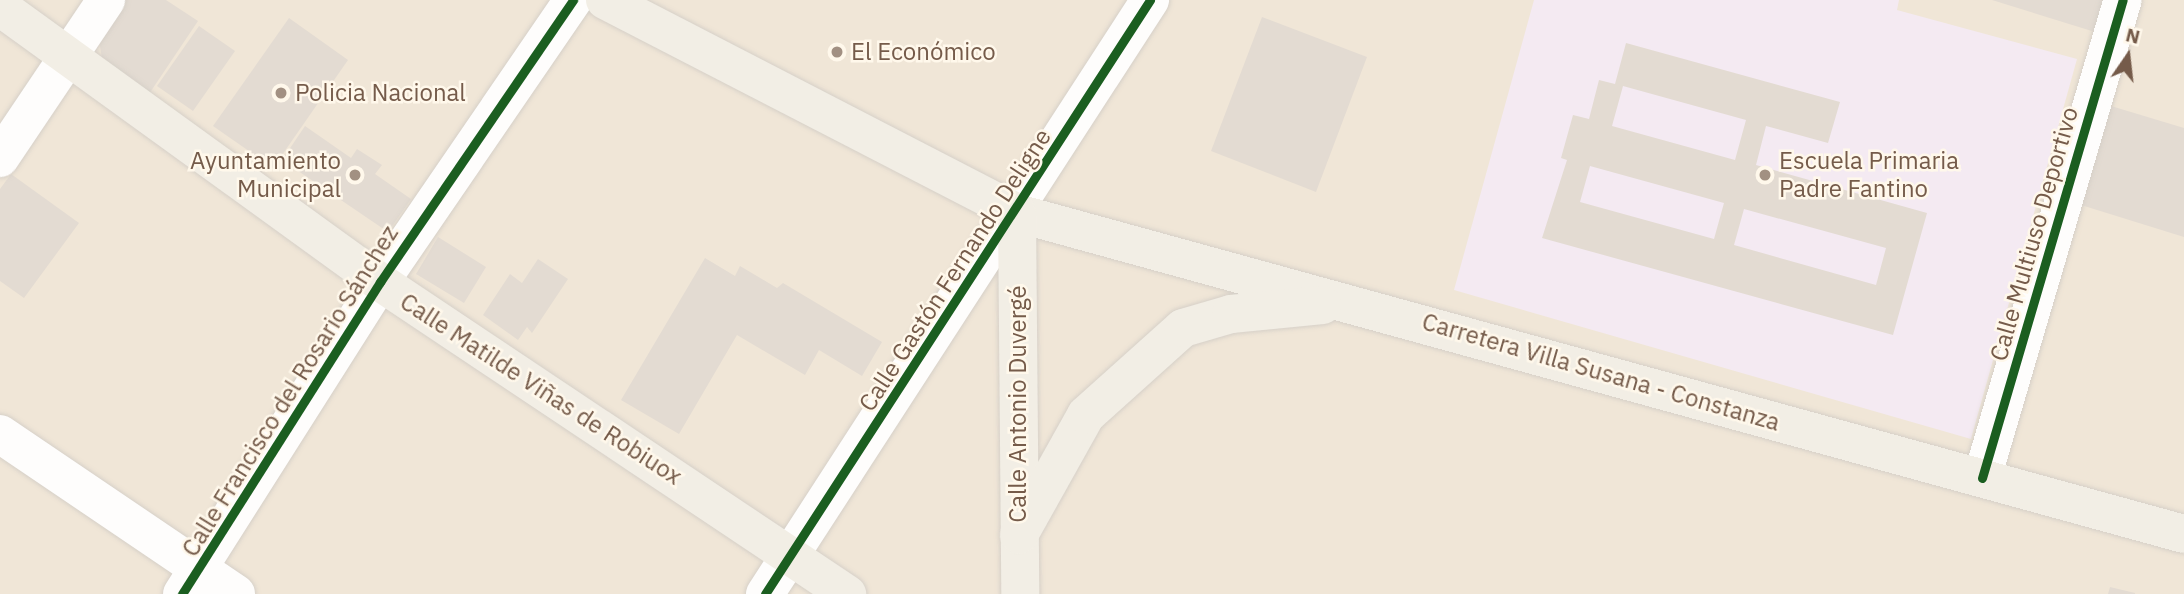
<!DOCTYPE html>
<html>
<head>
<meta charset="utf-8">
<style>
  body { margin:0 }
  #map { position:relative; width:2184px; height:594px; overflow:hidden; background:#f7f3ea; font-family:"IBM Plex Sans",sans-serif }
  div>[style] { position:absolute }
  .residential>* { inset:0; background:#f0e6d7 }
  .education>* { inset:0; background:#f4eaf2 }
  .building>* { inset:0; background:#e3dbd2 }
  .roads { filter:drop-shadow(0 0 2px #d6d0c8) drop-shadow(0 0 2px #d6d0c8) }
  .minor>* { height:38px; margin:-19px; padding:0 19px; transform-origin:19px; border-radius:19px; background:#fefdfc }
  .major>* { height:38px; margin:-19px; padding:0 19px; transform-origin:19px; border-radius:19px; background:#f2eee5 }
  .cycleway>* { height:9px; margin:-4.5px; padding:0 4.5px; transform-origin:4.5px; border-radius:4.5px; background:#1b5e20 }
  .dots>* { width:19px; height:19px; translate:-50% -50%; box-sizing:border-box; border:4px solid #fff8eb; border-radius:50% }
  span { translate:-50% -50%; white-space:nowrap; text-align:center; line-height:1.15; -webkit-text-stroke:5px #fff8eb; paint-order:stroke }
  .poi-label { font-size:24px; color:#755b4a }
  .left { translate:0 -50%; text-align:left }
  .right { translate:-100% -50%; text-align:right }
  .street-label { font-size:24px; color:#755b4a }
  .north { position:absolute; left:2093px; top:21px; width:70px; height:70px; -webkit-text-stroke:5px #fff8eb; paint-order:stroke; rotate:14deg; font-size:19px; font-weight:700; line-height:28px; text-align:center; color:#755b4a }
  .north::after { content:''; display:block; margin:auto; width:24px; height:32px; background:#755b4a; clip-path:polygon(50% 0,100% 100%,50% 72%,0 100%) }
</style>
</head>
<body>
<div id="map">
  <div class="residential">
    <div style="clip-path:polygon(0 0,2184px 0,2184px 594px,0 594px)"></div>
  </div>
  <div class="education">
    <div style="clip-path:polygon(1534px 0,1899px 0,1897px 10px,2077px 59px,1971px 439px,1454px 290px)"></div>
  </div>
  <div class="building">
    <div style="clip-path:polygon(125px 0,166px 0,198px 21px,149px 94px,103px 64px,99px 40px)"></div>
    <div style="clip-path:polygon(1992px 0,2105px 0,2095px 32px)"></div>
    <div style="clip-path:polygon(1262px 17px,1367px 57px,1316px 192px,1211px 151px)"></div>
    <div style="clip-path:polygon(289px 18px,348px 60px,273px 168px,213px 126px)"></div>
    <div style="clip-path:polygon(199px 26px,235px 51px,193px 111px,157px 86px)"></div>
    <div style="clip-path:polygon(evenodd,1626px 43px,1840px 102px,1828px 143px,1766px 126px,1756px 165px,1927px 213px,1893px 335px,1542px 238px,1567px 160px,1561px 158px,1573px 115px,1589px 119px,1599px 80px,1615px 84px,1626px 43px,1623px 86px,1746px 120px,1735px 160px,1612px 126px,1623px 86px,1626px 43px,1590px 166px,1724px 203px,1714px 239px,1580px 202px,1590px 166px,1626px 43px,1744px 209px,1886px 248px,1876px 285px,1734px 245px,1744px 209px)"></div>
    <div style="clip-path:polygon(2111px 106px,2184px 128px,2184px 237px,2081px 205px)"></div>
    <div style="clip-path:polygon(305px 126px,351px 158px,357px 149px,382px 165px,375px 174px,411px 199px,388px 232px,282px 160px)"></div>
    <div style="clip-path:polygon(11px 174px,79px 223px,24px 298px,0 281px,0 189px)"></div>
    <div style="clip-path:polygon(438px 237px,486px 267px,464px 303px,416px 274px)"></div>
    <div style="clip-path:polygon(705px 258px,735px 276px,740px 266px,777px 288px,783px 283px,882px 342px,862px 376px,819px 350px,805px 375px,737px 335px,679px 434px,621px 400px)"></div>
    <div style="clip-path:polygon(538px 259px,568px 279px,532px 333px,527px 327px,518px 340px,483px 315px,510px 274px,522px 283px)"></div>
    <div style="clip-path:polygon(2110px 587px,2135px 593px,2135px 594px,2108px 594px)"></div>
  </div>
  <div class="roads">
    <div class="minor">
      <div style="left:0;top:158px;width:190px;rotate:-56.1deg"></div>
      <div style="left:0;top:434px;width:285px;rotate:34.1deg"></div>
      <div style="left:1982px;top:478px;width:498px;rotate:-73.6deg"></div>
      <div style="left:182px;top:594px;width:370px;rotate:-57.6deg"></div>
      <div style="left:380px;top:282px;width:342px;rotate:-55.6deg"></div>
      <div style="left:765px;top:594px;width:708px;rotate:-57.05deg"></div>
    </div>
    <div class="major">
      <div style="left:605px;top:0;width:464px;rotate:27.3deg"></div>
      <div style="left:1017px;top:213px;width:1210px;rotate:15.38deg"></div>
      <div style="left:0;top:7px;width:469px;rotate:35.9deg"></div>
      <div style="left:380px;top:282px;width:562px;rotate:33.75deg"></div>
      <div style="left:1017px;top:213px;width:381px;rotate:89.5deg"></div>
      <div style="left:1019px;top:535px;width:137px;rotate:-60.8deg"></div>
      <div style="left:1086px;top:415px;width:130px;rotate:-41.9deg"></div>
      <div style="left:1183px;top:328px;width:50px;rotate:-16.3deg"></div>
      <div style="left:1231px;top:314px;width:92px;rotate:-5.6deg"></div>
    </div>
  </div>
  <div class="cycleway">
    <div style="left:1982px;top:478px;width:498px;rotate:-73.6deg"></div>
    <div style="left:182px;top:594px;width:370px;rotate:-57.6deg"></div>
    <div style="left:380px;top:282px;width:342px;rotate:-55.6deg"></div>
    <div style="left:765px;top:594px;width:708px;rotate:-57.05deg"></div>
  </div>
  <div class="dots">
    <div style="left:837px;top:52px;background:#a29082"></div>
    <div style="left:281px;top:93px;background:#a29082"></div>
    <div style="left:355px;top:175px;background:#a29082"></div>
    <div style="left:1765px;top:175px;background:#a29082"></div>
  </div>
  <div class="poi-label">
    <span class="left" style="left:851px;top:52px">El Económico</span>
    <span class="left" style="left:295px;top:93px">Policia Nacional</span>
    <span class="right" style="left:341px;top:175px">Ayuntamiento<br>Municipal</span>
    <span class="left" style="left:1779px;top:175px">Escuela Primaria<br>Padre Fantino</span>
  </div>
  <div class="street-label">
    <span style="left:2034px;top:234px;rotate:-74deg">Calle Multiuso Deportivo</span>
    <span style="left:955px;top:270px;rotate:-57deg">Calle Gastón Fernando Deligne</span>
    <span style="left:1601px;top:372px;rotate:16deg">Carretera Villa Susana - Constanza</span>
    <span style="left:541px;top:389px;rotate:33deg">Calle Matilde Viñas de Robiuox</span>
    <span style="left:290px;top:391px;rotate:-58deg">Calle Francisco del Rosario Sánchez</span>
    <span style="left:1018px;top:404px;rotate:-90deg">Calle Antonio Duvergé</span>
  </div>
  <div class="north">N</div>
</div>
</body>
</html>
